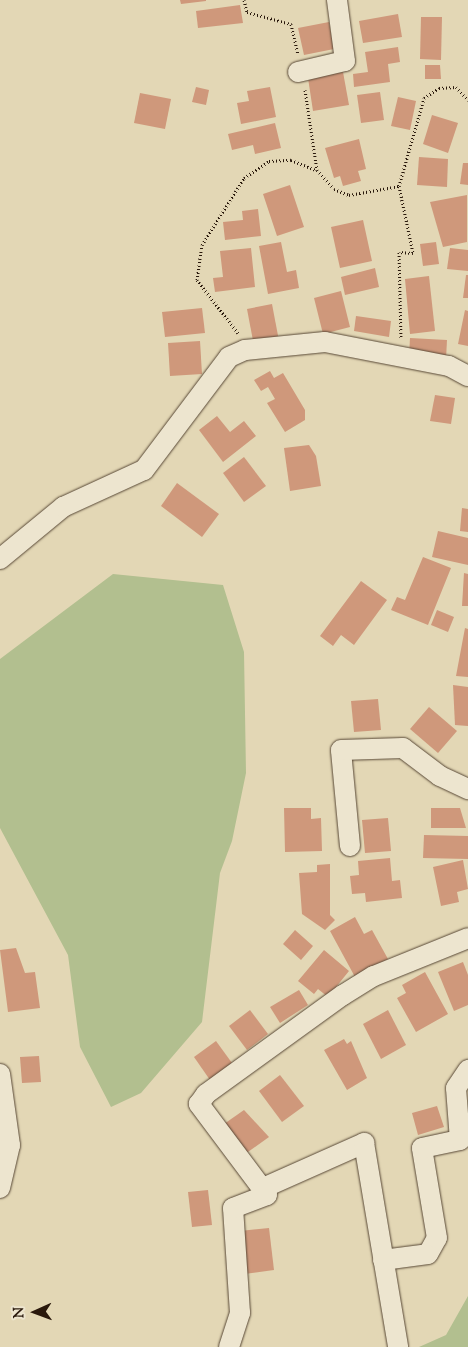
<!DOCTYPE html>
<html>
<head>
<meta charset="utf-8">
<style>
  body { margin:0 }
  #map { position:relative; width:468px; height:1347px; overflow:hidden; background:#e3d7b5; font-family:"Sorts Mill Goudy",serif }
  div>[style] { position:absolute }
  .green>* { inset:0; background:#b2bf8f }
  .building>* { inset:0; background:#cf987b }
  .path>* { height:3px; margin-top:-1.5px; transform-origin:0; background:repeating-linear-gradient(90deg,#2a190c 0 1px,transparent 0 3.5px) }
  .roads { filter:drop-shadow(0 0 1px #584836) drop-shadow(0 0 1px #584836) }
  .minor>* { height:20px; margin:-10px; padding:0 10px; transform-origin:10px; border-radius:10px; background:#ede5cf }
  span { translate:-50% -50%; white-space:nowrap; text-align:center; line-height:1.15; -webkit-text-stroke:4.5px #ede5cf; paint-order:stroke }
  .north { position:absolute; left:10px; top:1287px; width:50px; height:50px; -webkit-text-stroke:4px #ede5cf; paint-order:stroke; rotate:268deg; font-size:14px; font-weight:700; line-height:20px; text-align:center; color:#2a190c }
  .north::after { content:''; display:block; margin:auto; width:18px; height:22px; background:#2a190c; clip-path:polygon(50% 0,100% 100%,50% 72%,0 100%) }
</style>
</head>
<body>
<div id="map">
  <div class="green">
    <div style="clip-path:polygon(113px 574px,223px 585px,244px 652px,246px 773px,232px 841px,220px 873px,202px 1022px,141px 1093px,111px 1107px,80px 1047px,68px 955px,0 828px,0 659px)"></div>
    <div style="clip-path:polygon(468px 1296px,468px 1347px,419px 1347px,446px 1335px)"></div>
  </div>
  <div class="building">
    <div style="clip-path:polygon(180px 0,206px 0,206px 1px,181px 4px)"></div>
    <div style="clip-path:polygon(240px 5px,243px 23px,198px 28px,196px 11px)"></div>
    <div style="clip-path:polygon(398px 14px,402px 37px,363px 43px,359px 21px)"></div>
    <div style="clip-path:polygon(421px 17px,442px 17px,441px 60px,420px 59px)"></div>
    <div style="clip-path:polygon(329px 22px,334px 49px,304px 55px,298px 28px)"></div>
    <div style="clip-path:polygon(398px 47px,400px 62px,388px 64px,390px 82px,354px 87px,353px 74px,368px 72px,365px 52px)"></div>
    <div style="clip-path:polygon(425px 65px,440px 65px,441px 79px,425px 79px)"></div>
    <div style="clip-path:polygon(343px 72px,349px 105px,313px 111px,308px 78px)"></div>
    <div style="clip-path:polygon(196px 87px,209px 90px,206px 105px,192px 102px)"></div>
    <div style="clip-path:polygon(270px 87px,276px 117px,241px 124px,237px 103px,249px 101px,247px 91px)"></div>
    <div style="clip-path:polygon(380px 92px,384px 120px,361px 123px,357px 95px)"></div>
    <div style="clip-path:polygon(140px 93px,171px 99px,165px 129px,134px 123px)"></div>
    <div style="clip-path:polygon(398px 97px,416px 101px,410px 130px,391px 126px)"></div>
    <div style="clip-path:polygon(432px 115px,458px 123px,448px 153px,423px 144px)"></div>
    <div style="clip-path:polygon(275px 123px,281px 148px,255px 154px,253px 145px,232px 150px,228px 134px)"></div>
    <div style="clip-path:polygon(359px 139px,366px 169px,358px 171px,361px 181px,343px 186px,340px 176px,334px 178px,325px 148px)"></div>
    <div style="clip-path:polygon(419px 157px,448px 159px,447px 187px,417px 185px)"></div>
    <div style="clip-path:polygon(463px 163px,468px 163px,468px 185px,460px 184px)"></div>
    <div style="clip-path:polygon(290px 185px,304px 227px,277px 236px,263px 194px)"></div>
    <div style="clip-path:polygon(467px 195px,467px 242px,443px 247px,430px 202px)"></div>
    <div style="clip-path:polygon(258px 209px,261px 236px,225px 240px,223px 222px,243px 220px,242px 211px)"></div>
    <div style="clip-path:polygon(363px 220px,372px 261px,340px 268px,331px 227px)"></div>
    <div style="clip-path:polygon(281px 242px,287px 272px,296px 270px,299px 288px,268px 294px,259px 246px)"></div>
    <div style="clip-path:polygon(436px 242px,439px 264px,423px 266px,420px 244px)"></div>
    <div style="clip-path:polygon(251px 248px,255px 287px,215px 292px,213px 278px,223px 277px,220px 251px)"></div>
    <div style="clip-path:polygon(450px 248px,468px 250px,468px 271px,447px 269px)"></div>
    <div style="clip-path:polygon(375px 268px,379px 287px,345px 295px,341px 277px)"></div>
    <div style="clip-path:polygon(466px 275px,468px 275px,468px 298px,463px 298px)"></div>
    <div style="clip-path:polygon(429px 276px,435px 331px,410px 334px,405px 279px)"></div>
    <div style="clip-path:polygon(341px 291px,350px 327px,323px 334px,314px 298px)"></div>
    <div style="clip-path:polygon(272px 304px,279px 341px,254px 346px,247px 309px)"></div>
    <div style="clip-path:polygon(202px 308px,205px 333px,165px 337px,162px 312px)"></div>
    <div style="clip-path:polygon(465px 310px,468px 311px,468px 346px,458px 344px)"></div>
    <div style="clip-path:polygon(356px 316px,391px 321px,389px 337px,354px 331px)"></div>
    <div style="clip-path:polygon(410px 338px,447px 340px,446px 359px,409px 356px)"></div>
    <div style="clip-path:polygon(200px 341px,202px 374px,170px 376px,168px 343px)"></div>
    <div style="clip-path:polygon(270px 371px,274px 378px,283px 373px,305px 410px,305px 420px,285px 432px,267px 403px,275px 399px,268px 387px,261px 391px,254px 380px)"></div>
    <div style="clip-path:polygon(435px 395px,455px 398px,451px 424px,430px 421px)"></div>
    <div style="clip-path:polygon(217px 416px,230px 432px,244px 421px,256px 436px,223px 462px,199px 430px)"></div>
    <div style="clip-path:polygon(309px 445px,316px 456px,321px 486px,290px 491px,284px 448px)"></div>
    <div style="clip-path:polygon(244px 457px,266px 486px,244px 502px,223px 473px)"></div>
    <div style="clip-path:polygon(177px 483px,219px 514px,202px 537px,161px 506px)"></div>
    <div style="clip-path:polygon(462px 508px,468px 509px,468px 532px,460px 531px)"></div>
    <div style="clip-path:polygon(438px 531px,468px 538px,468px 565px,432px 557px)"></div>
    <div style="clip-path:polygon(423px 557px,451px 568px,428px 625px,391px 610px,397px 597px,405px 600px)"></div>
    <div style="clip-path:polygon(464px 573px,468px 574px,468px 606px,462px 606px)"></div>
    <div style="clip-path:polygon(361px 581px,387px 600px,354px 645px,341px 635px,333px 646px,320px 636px)"></div>
    <div style="clip-path:polygon(437px 610px,454px 617px,448px 632px,431px 625px)"></div>
    <div style="clip-path:polygon(465px 628px,468px 629px,468px 677px,456px 676px)"></div>
    <div style="clip-path:polygon(453px 685px,468px 687px,468px 726px,455px 725px)"></div>
    <div style="clip-path:polygon(378px 699px,381px 730px,354px 732px,351px 701px)"></div>
    <div style="clip-path:polygon(429px 707px,457px 731px,438px 753px,410px 729px)"></div>
    <div style="clip-path:polygon(284px 808px,311px 808px,311px 819px,321px 818px,322px 851px,285px 852px)"></div>
    <div style="clip-path:polygon(431px 808px,460px 808px,466px 828px,431px 828px)"></div>
    <div style="clip-path:polygon(388px 818px,391px 851px,365px 853px,362px 820px)"></div>
    <div style="clip-path:polygon(424px 835px,468px 836px,468px 859px,423px 858px)"></div>
    <div style="clip-path:polygon(390px 858px,392px 881px,400px 880px,402px 898px,366px 902px,365px 893px,352px 894px,350px 876px,359px 875px,358px 861px)"></div>
    <div style="clip-path:polygon(463px 860px,468px 889px,457px 892px,459px 902px,441px 906px,433px 867px)"></div>
    <div style="clip-path:polygon(330px 864px,330px 915px,335px 920px,325px 930px,302px 914px,299px 873px,317px 872px,317px 865px)"></div>
    <div style="clip-path:polygon(355px 917px,364px 934px,372px 930px,388px 959px,355px 977px,330px 931px)"></div>
    <div style="clip-path:polygon(295px 930px,313px 946px,301px 960px,283px 944px)"></div>
    <div style="clip-path:polygon(16px 948px,25px 973px,35px 972px,40px 1008px,8px 1012px,0 950px)"></div>
    <div style="clip-path:polygon(324px 950px,349px 971px,328px 997px,318px 989px,314px 994px,298px 981px)"></div>
    <div style="clip-path:polygon(463px 962px,468px 975px,468px 1005px,454px 1011px,438px 972px)"></div>
    <div style="clip-path:polygon(425px 972px,448px 1014px,416px 1032px,397px 998px,406px 993px,402px 985px)"></div>
    <div style="clip-path:polygon(299px 990px,308px 1005px,280px 1023px,270px 1007px)"></div>
    <div style="clip-path:polygon(250px 1010px,268px 1034px,247px 1050px,229px 1026px)"></div>
    <div style="clip-path:polygon(388px 1010px,406px 1045px,381px 1059px,363px 1024px)"></div>
    <div style="clip-path:polygon(344px 1039px,347px 1044px,351px 1041px,367px 1078px,347px 1090px,324px 1050px)"></div>
    <div style="clip-path:polygon(216px 1041px,232px 1063px,210px 1080px,194px 1057px)"></div>
    <div style="clip-path:polygon(39px 1056px,41px 1082px,22px 1083px,20px 1057px)"></div>
    <div style="clip-path:polygon(280px 1075px,304px 1106px,282px 1122px,259px 1091px)"></div>
    <div style="clip-path:polygon(437px 1106px,444px 1127px,418px 1135px,412px 1113px)"></div>
    <div style="clip-path:polygon(244px 1110px,269px 1137px,245px 1154px,224px 1124px)"></div>
    <div style="clip-path:polygon(208px 1190px,212px 1225px,192px 1227px,188px 1192px)"></div>
    <div style="clip-path:polygon(269px 1228px,274px 1270px,244px 1274px,240px 1231px)"></div>
  </div>
  <div class="path">
    <div style="left:244px;top:0;width:12px;rotate:76deg"></div>
    <div style="left:247px;top:12px;width:46px;rotate:15.3deg"></div>
    <div style="left:291px;top:24px;width:31px;rotate:77deg"></div>
    <div style="left:305px;top:90px;width:81px;rotate:81.5deg"></div>
    <div style="left:317px;top:170px;width:25px;rotate:48deg"></div>
    <div style="left:334px;top:189px;width:16px;rotate:22deg"></div>
    <div style="left:349px;top:195px;width:51px;rotate:-10.2deg"></div>
    <div style="left:399px;top:186px;width:91px;rotate:-74.1deg"></div>
    <div style="left:424px;top:98px;width:18px;rotate:-34deg"></div>
    <div style="left:439px;top:88px;width:17px;rotate:-3deg"></div>
    <div style="left:456px;top:87px;width:18px;rotate:47deg"></div>
    <div style="left:399px;top:186px;width:68px;rotate:78.2deg"></div>
    <div style="left:413px;top:253px;width:14px;rotate:-176deg"></div>
    <div style="left:399px;top:252px;width:87px;rotate:88.7deg"></div>
    <div style="left:238px;top:333px;width:67px;rotate:-127.7deg"></div>
    <div style="left:197px;top:280px;width:35px;rotate:-82deg"></div>
    <div style="left:202px;top:245px;width:79px;rotate:-57.9deg"></div>
    <div style="left:244px;top:178px;width:30px;rotate:-34deg"></div>
    <div style="left:269px;top:161px;width:22px;rotate:-3deg"></div>
    <div style="left:291px;top:160px;width:27px;rotate:22deg"></div>
  </div>
  <div class="roads">
    <div class="minor">
      <div style="left:298px;top:72px;width:48px;rotate:-13.2deg"></div>
      <div style="left:345px;top:61px;width:62px;rotate:-97.5deg"></div>
      <div style="left:0;top:559px;width:82px;rotate:-39.5deg"></div>
      <div style="left:63px;top:507px;width:89px;rotate:-24.6deg"></div>
      <div style="left:144px;top:470px;width:141px;rotate:-53deg"></div>
      <div style="left:229px;top:357px;width:17px;rotate:-24deg"></div>
      <div style="left:245px;top:350px;width:80px;rotate:-5.7deg"></div>
      <div style="left:325px;top:342px;width:126px;rotate:11deg"></div>
      <div style="left:449px;top:366px;width:21px;rotate:28deg"></div>
      <div style="left:350px;top:846px;width:96px;rotate:-95.4deg"></div>
      <div style="left:341px;top:750px;width:62px;rotate:-1.8deg"></div>
      <div style="left:403px;top:748px;width:46px;rotate:37.1deg"></div>
      <div style="left:440px;top:776px;width:31px;rotate:25deg"></div>
      <div style="left:0;top:1074px;width:72px;rotate:82deg"></div>
      <div style="left:10px;top:1145px;width:44px;rotate:103.1deg"></div>
      <div style="left:263px;top:1188px;width:111px;rotate:-24deg"></div>
      <div style="left:364px;top:1143px;width:207px;rotate:80.5deg"></div>
      <div style="left:383px;top:1260px;width:45px;rotate:-7.6deg"></div>
      <div style="left:428px;top:1254px;width:18px;rotate:-61deg"></div>
      <div style="left:437px;top:1238px;width:91px;rotate:-99.5deg"></div>
      <div style="left:422px;top:1148px;width:39px;rotate:-12deg"></div>
      <div style="left:460px;top:1140px;width:52px;rotate:-94.4deg"></div>
      <div style="left:456px;top:1088px;width:22px;rotate:-56deg"></div>
      <div style="left:229px;top:1347px;width:36px;rotate:-72deg"></div>
      <div style="left:240px;top:1313px;width:105px;rotate:-93.8deg"></div>
      <div style="left:233px;top:1208px;width:36px;rotate:-21deg"></div>
      <div style="left:267px;top:1195px;width:114px;rotate:-126.8deg"></div>
      <div style="left:199px;top:1104px;width:12px;rotate:-55deg"></div>
      <div style="left:206px;top:1094px;width:169px;rotate:-35.9deg"></div>
      <div style="left:343px;top:995px;width:36px;rotate:-32deg"></div>
      <div style="left:374px;top:976px;width:101px;rotate:-22deg"></div>
    </div>
  </div>
  <div class="north">N</div>
</div>
</body>
</html>
